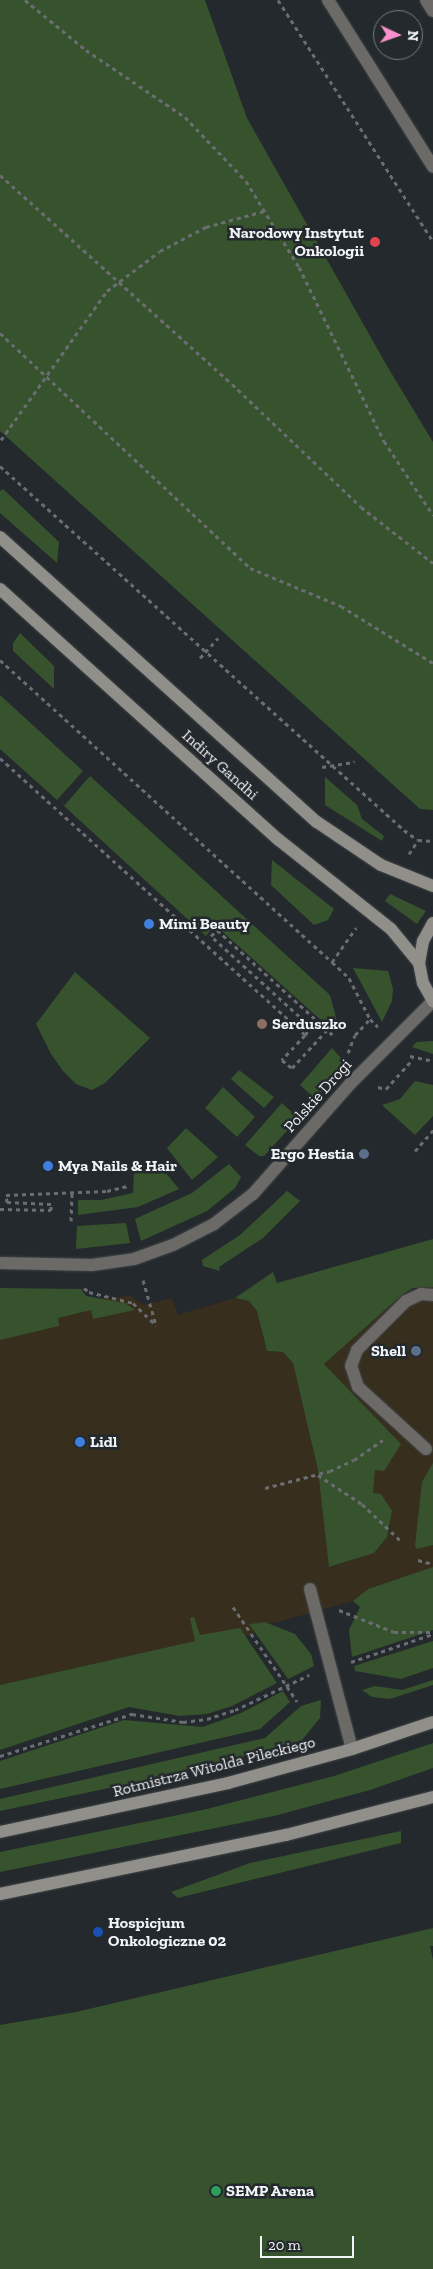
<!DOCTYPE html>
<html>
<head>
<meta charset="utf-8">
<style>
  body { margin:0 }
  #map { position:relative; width:433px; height:2269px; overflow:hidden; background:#24292d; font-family:"Zilla Slab",serif }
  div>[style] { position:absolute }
  .commercial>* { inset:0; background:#372e1e }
  .green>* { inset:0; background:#37532d }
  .path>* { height:3px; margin-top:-1.5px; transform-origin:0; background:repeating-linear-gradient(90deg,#6a6e72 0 4px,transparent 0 8px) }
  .roads { filter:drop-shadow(0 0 1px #414649) drop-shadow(0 0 1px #414649) }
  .lane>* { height:12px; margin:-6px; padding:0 6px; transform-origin:6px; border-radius:6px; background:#6b6a67 }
  .street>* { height:12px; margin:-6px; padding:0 6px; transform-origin:6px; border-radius:6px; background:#6b6a67 }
  .secondary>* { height:12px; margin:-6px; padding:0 6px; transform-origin:6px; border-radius:6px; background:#918f8a }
  .dots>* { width:14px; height:14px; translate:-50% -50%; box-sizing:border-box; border:2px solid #24292d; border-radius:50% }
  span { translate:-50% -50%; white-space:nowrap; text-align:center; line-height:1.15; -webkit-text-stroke:5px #24292d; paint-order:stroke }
  .poi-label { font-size:16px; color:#f2f5f8; font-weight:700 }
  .right { translate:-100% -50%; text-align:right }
  .left { translate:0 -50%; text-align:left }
  .street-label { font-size:16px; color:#f2f5f8 }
  .north { position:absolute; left:373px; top:10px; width:50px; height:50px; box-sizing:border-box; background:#24292d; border:1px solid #767b7e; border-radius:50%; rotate:93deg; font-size:14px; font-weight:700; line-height:20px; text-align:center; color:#f2f5f8 }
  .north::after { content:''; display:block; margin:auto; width:18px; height:22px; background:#f890cc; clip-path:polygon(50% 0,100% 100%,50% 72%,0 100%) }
  .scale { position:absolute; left:260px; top:2236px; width:94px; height:22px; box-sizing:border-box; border:2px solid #f2f5f8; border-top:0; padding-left:6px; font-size:15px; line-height:18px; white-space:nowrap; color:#f2f5f8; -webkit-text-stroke:4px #24292d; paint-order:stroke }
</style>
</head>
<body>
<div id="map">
  <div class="commercial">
    <div style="clip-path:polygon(425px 1285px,433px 1287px,433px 1567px,368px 1589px,353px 1601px,274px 1623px,250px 1624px,255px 1632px,245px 1637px,195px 1641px,0 1685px,0 1299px,81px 1300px,131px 1296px,144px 1305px,172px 1298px,178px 1315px,235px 1298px,249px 1301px,257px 1311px,267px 1351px,283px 1352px,293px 1363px,318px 1470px,330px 1567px,374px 1553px,387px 1537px,391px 1525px,373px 1493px,375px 1470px,401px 1444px,324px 1364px,403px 1294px)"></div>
  </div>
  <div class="green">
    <div style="clip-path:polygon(0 0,205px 0,247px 118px,387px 366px,433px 442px,433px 810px,420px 809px,0 431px)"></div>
    <div style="clip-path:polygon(3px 489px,59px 542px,57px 563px,0 513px,0 491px)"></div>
    <div style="clip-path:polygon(20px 633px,54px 666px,54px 689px,13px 651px,13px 643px)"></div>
    <div style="clip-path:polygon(0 695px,83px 771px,57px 800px,0 749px)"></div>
    <div style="clip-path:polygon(90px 776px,330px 995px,337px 1021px,332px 1030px,215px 925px,206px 936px,64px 806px)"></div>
    <div style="clip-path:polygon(325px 777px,357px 805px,362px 819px,384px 836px,382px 841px,325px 805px)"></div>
    <div style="clip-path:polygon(272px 860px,334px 909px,328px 920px,314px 925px,271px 885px)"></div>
    <div style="clip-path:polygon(390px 894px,426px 911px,417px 924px,385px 901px)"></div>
    <div style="clip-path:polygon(353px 968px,388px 971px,393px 989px,392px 1001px,382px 1022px)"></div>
    <div style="clip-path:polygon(75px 972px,150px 1038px,105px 1083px,92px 1090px,76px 1084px,63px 1071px,51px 1054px,36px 1024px)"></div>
    <div style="clip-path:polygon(433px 1041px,433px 1054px,412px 1047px,417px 1042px)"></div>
    <div style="clip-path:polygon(332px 1048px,341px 1058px,341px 1067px,315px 1099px,300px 1085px)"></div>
    <div style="clip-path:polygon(239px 1070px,274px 1097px,264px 1108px,231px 1079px)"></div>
    <div style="clip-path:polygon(415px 1081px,433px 1085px,433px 1116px,415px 1135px,382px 1105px,400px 1099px)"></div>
    <div style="clip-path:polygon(223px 1087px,255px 1117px,237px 1137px,205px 1108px)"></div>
    <div style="clip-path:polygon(282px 1103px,296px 1116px,296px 1121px,264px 1156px,259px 1156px,245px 1145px)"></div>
    <div style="clip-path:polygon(186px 1128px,218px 1157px,192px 1180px,167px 1148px)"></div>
    <div style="clip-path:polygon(156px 1161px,179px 1189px,138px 1207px,78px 1215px,78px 1200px,101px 1200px,133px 1193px,134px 1173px)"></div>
    <div style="clip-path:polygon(229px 1164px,241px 1177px,235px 1188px,207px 1211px,141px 1241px,135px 1219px,192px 1193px)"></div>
    <div style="clip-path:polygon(287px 1191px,300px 1201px,263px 1238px,219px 1267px,220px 1271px,203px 1266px,202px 1260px,240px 1235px)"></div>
    <div style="clip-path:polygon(126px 1223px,130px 1243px,76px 1249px,77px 1226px)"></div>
    <div style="clip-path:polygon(433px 1239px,433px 1287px,413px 1288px,403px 1294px,324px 1364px,401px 1444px,384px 1471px,375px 1470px,373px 1493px,381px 1494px,392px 1511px,387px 1537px,374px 1553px,329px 1567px,318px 1470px,293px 1363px,283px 1352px,267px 1351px,257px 1311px,249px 1301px,235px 1298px,273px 1272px,277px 1283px)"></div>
    <div style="clip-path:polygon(0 1288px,81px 1289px,86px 1296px,125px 1303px,135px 1310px,93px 1319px,91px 1310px,58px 1318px,59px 1326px,0 1340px)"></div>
    <div style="clip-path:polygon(433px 1463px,433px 1545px,417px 1549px,415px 1546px,422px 1482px)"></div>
    <div style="clip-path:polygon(433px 1567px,433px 1630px,352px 1657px,349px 1630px,360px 1607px,353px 1601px,368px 1589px)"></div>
    <div style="clip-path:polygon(194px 1617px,200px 1635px,240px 1628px,277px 1683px,232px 1706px,207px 1714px,180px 1716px,129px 1707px,0 1750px,0 1685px,195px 1641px,190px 1618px)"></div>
    <div style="clip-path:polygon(265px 1622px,295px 1634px,311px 1654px,314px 1666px,288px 1679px,249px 1624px)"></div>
    <div style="clip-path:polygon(433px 1641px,433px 1668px,401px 1679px,355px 1671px,354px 1666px)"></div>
    <div style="clip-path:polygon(433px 1680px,433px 1685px,390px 1699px,372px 1697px,362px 1690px,375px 1686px,402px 1690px)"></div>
    <div style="clip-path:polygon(283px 1691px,290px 1702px,260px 1729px,0 1789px,0 1761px,124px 1720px,203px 1727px,241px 1713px)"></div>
    <div style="clip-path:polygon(321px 1700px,320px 1718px,302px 1740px,199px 1769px,0 1811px,0 1799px,265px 1738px,301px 1706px)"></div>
    <div style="clip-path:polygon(433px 1743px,433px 1768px,370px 1790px,274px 1816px,0 1872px,0 1852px,207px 1809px,334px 1776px)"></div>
    <div style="clip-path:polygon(401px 1831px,401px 1843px,178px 1898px,171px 1892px,250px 1863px)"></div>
    <div style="clip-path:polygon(433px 1928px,433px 1946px,430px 1946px,433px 1960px,433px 2269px,0 2269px,0 2025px,76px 2012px)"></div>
  </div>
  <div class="path">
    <div style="left:25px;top:0;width:79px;rotate:39.3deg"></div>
    <div style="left:86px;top:50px;width:120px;rotate:34.1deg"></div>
    <div style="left:185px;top:117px;width:88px;rotate:46.4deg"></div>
    <div style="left:246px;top:181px;width:101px;rotate:58.4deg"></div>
    <div style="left:299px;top:267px;width:194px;rotate:64deg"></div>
    <div style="left:384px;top:441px;width:89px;rotate:56.5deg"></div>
    <div style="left:278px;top:0;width:287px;rotate:57.3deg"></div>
    <div style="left:0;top:175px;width:312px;rotate:42deg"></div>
    <div style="left:232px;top:384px;width:178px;rotate:43.6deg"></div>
    <div style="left:361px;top:507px;width:91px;rotate:37.9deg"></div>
    <div style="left:0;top:333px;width:343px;rotate:43.2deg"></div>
    <div style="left:250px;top:568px;width:99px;rotate:22.7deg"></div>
    <div style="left:341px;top:606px;width:108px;rotate:31.8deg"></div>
    <div style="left:1px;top:440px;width:183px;rotate:-54.6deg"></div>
    <div style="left:107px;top:291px;width:66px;rotate:-37deg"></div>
    <div style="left:160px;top:251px;width:52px;rotate:-27.6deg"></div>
    <div style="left:206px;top:227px;width:60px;rotate:-15.4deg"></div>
    <div style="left:0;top:466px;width:544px;rotate:42.02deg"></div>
    <div style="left:404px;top:830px;width:17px;rotate:36deg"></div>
    <div style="left:418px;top:840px;width:15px;rotate:4deg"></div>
    <div style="left:200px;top:658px;width:27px;rotate:-48deg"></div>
    <div style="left:0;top:660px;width:449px;rotate:42.3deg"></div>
    <div style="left:332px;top:962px;width:23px;rotate:43deg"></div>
    <div style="left:349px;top:978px;width:46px;rotate:62.9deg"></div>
    <div style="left:370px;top:1019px;width:11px;rotate:45deg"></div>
    <div style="left:0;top:758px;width:412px;rotate:42.2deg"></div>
    <div style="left:305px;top:1035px;width:34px;rotate:133deg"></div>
    <div style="left:282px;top:1060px;width:13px;rotate:39deg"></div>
    <div style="left:292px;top:1068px;width:52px;rotate:-47.4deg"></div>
    <div style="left:322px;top:767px;width:33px;rotate:-9deg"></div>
    <div style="left:409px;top:854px;width:17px;rotate:-57deg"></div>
    <div style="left:332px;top:962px;width:42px;rotate:-54.8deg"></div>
    <div style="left:305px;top:1035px;width:10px;rotate:-53deg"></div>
    <div style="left:311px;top:1027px;width:135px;rotate:-137.7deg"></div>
    <div style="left:211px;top:936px;width:8px;rotate:-45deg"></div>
    <div style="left:217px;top:930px;width:158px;rotate:42.2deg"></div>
    <div style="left:348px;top:1053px;width:19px;rotate:-69deg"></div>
    <div style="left:355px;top:1035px;width:22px;rotate:-47deg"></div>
    <div style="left:410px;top:1056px;width:24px;rotate:12deg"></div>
    <div style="left:378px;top:1087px;width:8px;rotate:14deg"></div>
    <div style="left:386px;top:1089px;width:40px;rotate:-48deg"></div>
    <div style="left:415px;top:1151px;width:28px;rotate:-49deg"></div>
    <div style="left:0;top:1209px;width:51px;rotate:1.1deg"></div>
    <div style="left:51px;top:1210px;width:6px;rotate:-90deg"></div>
    <div style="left:51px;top:1204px;width:44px;rotate:-177.4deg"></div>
    <div style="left:7px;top:1202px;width:7px;rotate:-98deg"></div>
    <div style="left:6px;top:1195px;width:101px;rotate:-2.3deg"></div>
    <div style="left:107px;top:1191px;width:21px;rotate:-14deg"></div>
    <div style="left:71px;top:1221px;width:29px;rotate:-88deg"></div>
    <div style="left:143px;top:1280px;width:47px;rotate:73.9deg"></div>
    <div style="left:84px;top:1288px;width:6px;rotate:39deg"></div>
    <div style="left:89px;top:1292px;width:45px;rotate:14deg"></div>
    <div style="left:133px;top:1303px;width:32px;rotate:44deg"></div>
    <div style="left:318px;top:1475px;width:53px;rotate:33.4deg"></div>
    <div style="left:362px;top:1504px;width:52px;rotate:43.5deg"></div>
    <div style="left:265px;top:1488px;width:67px;rotate:-14.7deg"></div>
    <div style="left:330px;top:1471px;width:26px;rotate:-25deg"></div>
    <div style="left:354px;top:1460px;width:35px;rotate:-35deg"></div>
    <div style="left:418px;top:1560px;width:16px;rotate:15deg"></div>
    <div style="left:233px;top:1607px;width:114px;rotate:55.8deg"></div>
    <div style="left:339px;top:1610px;width:59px;rotate:21.8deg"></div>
    <div style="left:394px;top:1632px;width:39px"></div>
    <div style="left:351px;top:1662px;width:87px;rotate:-18.9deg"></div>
    <div style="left:0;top:1756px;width:139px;rotate:-17.7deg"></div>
    <div style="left:132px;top:1714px;width:52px;rotate:8.9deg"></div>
    <div style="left:183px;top:1722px;width:24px;rotate:-7deg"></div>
    <div style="left:207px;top:1719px;width:29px;rotate:-18deg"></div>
    <div style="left:235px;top:1710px;width:82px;rotate:-25.3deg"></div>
  </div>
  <div class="roads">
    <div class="lane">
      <div style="left:328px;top:0;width:197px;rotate:57.8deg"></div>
      <div style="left:426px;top:0;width:13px;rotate:58deg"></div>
      <div style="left:426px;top:1449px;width:92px;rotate:-137.6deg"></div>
      <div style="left:358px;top:1387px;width:22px;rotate:-108deg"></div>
      <div style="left:351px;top:1366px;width:17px;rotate:-69deg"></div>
      <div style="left:357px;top:1350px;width:69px;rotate:-45deg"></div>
      <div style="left:406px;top:1301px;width:17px;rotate:-25deg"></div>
      <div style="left:421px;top:1294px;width:12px;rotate:5deg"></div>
      <div style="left:310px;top:1589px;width:165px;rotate:75.3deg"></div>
    </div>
    <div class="street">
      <div style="left:0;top:1263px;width:92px;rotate:1.2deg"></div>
      <div style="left:92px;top:1265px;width:42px;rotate:-8.1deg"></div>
      <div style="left:134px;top:1259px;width:41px;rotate:-19.7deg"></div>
      <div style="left:173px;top:1245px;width:46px;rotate:-27.1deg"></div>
      <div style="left:214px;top:1224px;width:49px;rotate:-37.6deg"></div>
      <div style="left:253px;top:1194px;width:148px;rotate:-48.6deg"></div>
      <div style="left:351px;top:1083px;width:116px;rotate:-45deg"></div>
    </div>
    <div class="secondary">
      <div style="left:0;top:537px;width:426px;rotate:42deg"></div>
      <div style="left:317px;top:822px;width:77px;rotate:33.9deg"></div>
      <div style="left:381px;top:865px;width:56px;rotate:22deg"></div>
      <div style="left:0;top:589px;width:375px;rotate:42deg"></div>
      <div style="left:279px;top:840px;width:143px;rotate:38.5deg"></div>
      <div style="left:391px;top:929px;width:44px;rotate:50.5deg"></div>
      <div style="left:433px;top:923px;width:21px;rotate:119deg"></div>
      <div style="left:423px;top:941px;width:22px;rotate:100deg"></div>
      <div style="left:419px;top:963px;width:20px;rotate:79deg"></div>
      <div style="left:423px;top:983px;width:21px;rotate:61deg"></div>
      <div style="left:0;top:1832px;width:233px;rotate:-12.1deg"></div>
      <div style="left:228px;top:1783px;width:129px;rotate:-15.3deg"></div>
      <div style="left:352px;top:1749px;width:85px;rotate:-18.4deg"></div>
      <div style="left:0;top:1894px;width:292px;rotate:-11.7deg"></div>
      <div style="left:286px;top:1835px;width:152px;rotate:-14.5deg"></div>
    </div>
  </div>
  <div class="dots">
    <div style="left:375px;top:242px;background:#e0444e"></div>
    <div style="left:149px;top:924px;background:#3f7fe0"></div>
    <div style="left:262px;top:1024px;background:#8d6e63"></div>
    <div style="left:364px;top:1154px;background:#5c6f8a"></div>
    <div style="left:48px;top:1166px;background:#3f7fe0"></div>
    <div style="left:416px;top:1351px;background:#5c6f8a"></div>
    <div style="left:80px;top:1442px;background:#3f7fe0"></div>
    <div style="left:98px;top:1932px;background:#1a4fb4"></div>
    <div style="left:216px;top:2191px;background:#2e9e5b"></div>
  </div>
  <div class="poi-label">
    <span class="right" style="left:364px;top:242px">Narodowy Instytut<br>Onkologii</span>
    <span class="left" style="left:159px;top:924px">Mimi Beauty</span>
    <span class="left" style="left:272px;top:1024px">Serduszko</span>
    <span class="right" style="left:354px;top:1154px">Ergo Hestia</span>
    <span class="left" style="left:58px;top:1166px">Mya Nails &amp; Hair</span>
    <span class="right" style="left:406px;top:1351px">Shell</span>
    <span class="left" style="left:90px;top:1442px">Lidl</span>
    <span class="left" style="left:108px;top:1932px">Hospicjum<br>Onkologiczne 02</span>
    <span class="left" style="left:226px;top:2191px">SEMP Arena</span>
  </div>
  <div class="street-label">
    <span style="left:220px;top:765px;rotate:42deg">Indiry Gandhi</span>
    <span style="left:318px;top:1096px;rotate:-48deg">Polskie Drogi</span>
    <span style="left:214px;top:1767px;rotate:-14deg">Rotmistrza Witolda Pileckiego</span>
  </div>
  <div class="north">N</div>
  <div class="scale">20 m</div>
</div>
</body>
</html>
